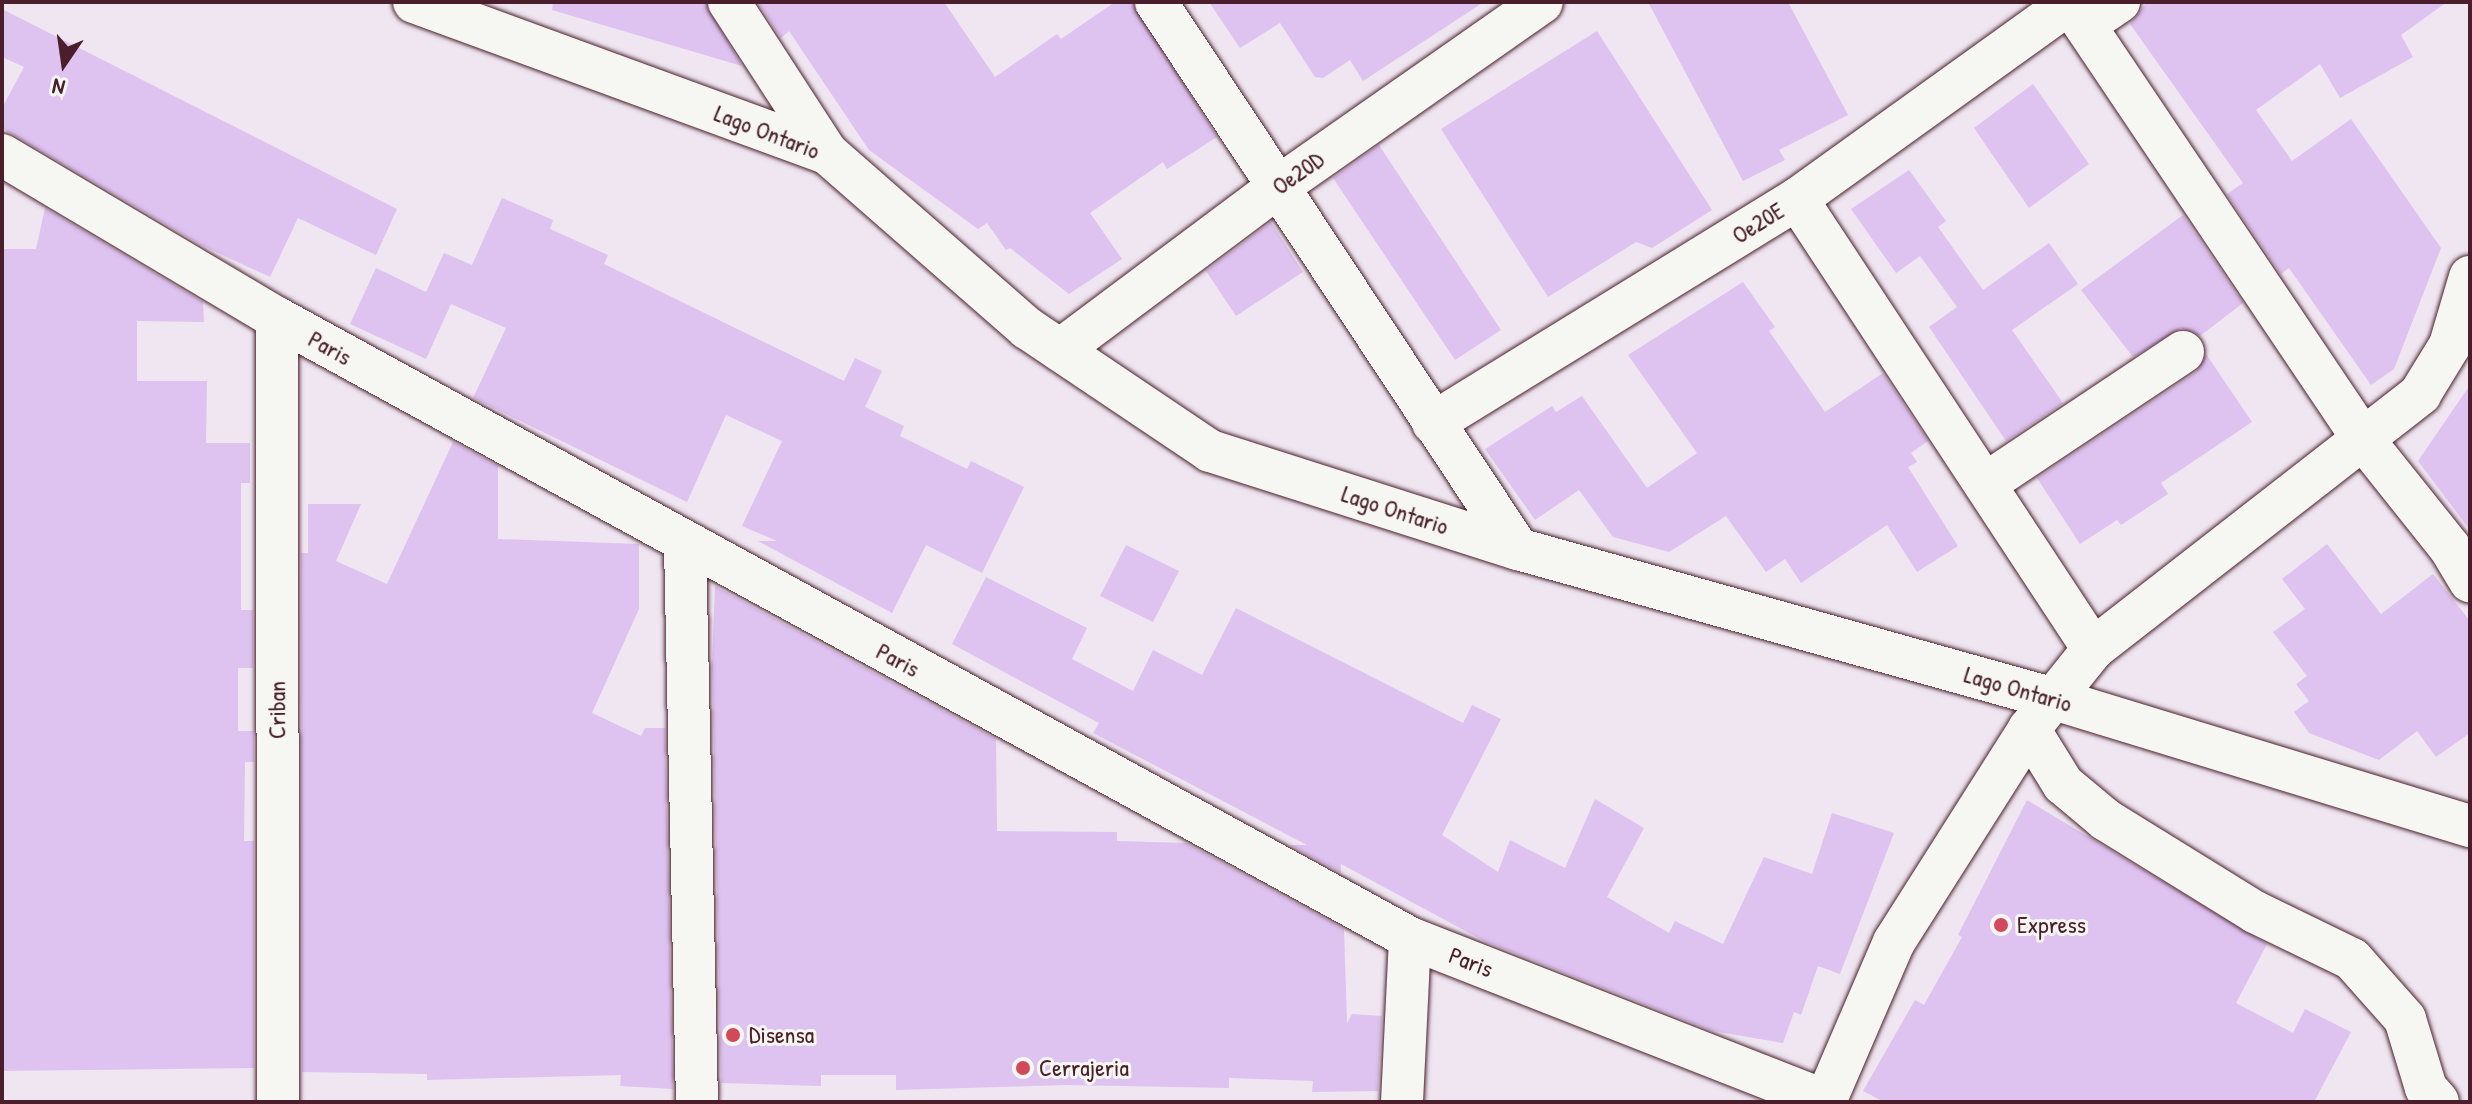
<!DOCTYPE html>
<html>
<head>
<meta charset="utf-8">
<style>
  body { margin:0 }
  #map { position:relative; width:2472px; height:1104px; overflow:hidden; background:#efe6f1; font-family:"Patrick Hand",sans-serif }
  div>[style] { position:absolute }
  .building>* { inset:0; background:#dec2f0 }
  .roads { filter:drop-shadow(0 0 2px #4a1f2b) drop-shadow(0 0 2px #4a1f2b) }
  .minor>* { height:42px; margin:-21px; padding:0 21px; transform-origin:21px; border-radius:21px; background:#f6f6f2 }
  .dots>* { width:22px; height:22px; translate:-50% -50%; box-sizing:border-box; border:4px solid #f6f6f2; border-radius:50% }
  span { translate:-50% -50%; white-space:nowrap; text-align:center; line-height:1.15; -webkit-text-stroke:6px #f6f6f2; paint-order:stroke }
  .street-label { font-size:24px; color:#4a1f2b }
  .poi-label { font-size:24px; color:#4a1f2b }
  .left { translate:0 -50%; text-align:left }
  .frame { position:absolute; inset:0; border:4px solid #4a1f2b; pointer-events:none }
  .north { position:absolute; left:24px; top:24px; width:80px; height:80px; -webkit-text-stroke:6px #f6f6f2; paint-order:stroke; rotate:193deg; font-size:22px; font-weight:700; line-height:32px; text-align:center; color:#4a1f2b }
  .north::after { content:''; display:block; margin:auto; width:28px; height:36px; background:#4a1f2b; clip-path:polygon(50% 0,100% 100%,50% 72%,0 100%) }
</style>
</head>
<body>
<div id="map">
  <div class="building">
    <div style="clip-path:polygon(553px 2px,705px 2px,742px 66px,552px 10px)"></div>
    <div style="clip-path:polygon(758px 2px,944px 2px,995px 77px,1057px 34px,1061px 39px,1115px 2px,1132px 2px,1217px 137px,1167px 169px,1163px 162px,1090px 213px,1122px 259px,1069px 294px,1010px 248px,1006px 250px,987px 223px,978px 229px,869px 150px,789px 31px,781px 38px)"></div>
    <div style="clip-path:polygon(1209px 2px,1484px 2px,1363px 81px,1350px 60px,1323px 78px,1315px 77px,1280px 23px,1240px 48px)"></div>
    <div style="clip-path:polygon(1648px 2px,1788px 2px,1848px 115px,1779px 150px,1785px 160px,1743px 181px)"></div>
    <div style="clip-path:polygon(2147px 2px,2447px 2px,2401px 35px,2413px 57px,2340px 98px,2320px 64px,2256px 110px,2292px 161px,2351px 119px,2441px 248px,2394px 369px,2371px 385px,2289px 268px,2281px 274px,2227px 194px,2243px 183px,2130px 24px)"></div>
    <div style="clip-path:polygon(2px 9px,397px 209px,376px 255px,298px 218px,270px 277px,203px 246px,2px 128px,2px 108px,24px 67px,2px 57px)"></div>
    <div style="clip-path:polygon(1597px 31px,1712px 210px,1652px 248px,1636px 242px,1548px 297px,1441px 129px)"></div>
    <div style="clip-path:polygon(2033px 84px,2089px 164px,2029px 208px,1974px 128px)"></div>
    <div style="clip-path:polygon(1379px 145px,1501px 330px,1455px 360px,1333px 178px)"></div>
    <div style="clip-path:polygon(1909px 170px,1946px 221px,1938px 227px,1983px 290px,2049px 243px,2078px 284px,2012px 330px,2063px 403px,2006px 441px,1929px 327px,1957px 307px,1920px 256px,1896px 273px,1851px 209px)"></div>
    <div style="clip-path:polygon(502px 198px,553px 220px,550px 229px,608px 255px,604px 264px,844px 381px,855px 358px,882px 371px,865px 407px,904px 426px,900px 436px,967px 469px,971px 461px,1024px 487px,982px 573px,926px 545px,892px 613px,758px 541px,777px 541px,742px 526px,782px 441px,726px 415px,687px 502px,473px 398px,506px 328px,451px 304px,426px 359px,350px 324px,376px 268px,426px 292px,444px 253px,472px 265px)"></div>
    <div style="clip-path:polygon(45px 208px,203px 302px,204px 322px,137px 321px,137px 381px,207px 381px,206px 443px,250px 443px,250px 483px,241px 483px,241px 610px,253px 610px,253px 668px,238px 668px,238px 731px,254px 731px,254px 762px,245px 762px,244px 841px,254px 841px,254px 1068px,2px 1071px,2px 249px,36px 249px)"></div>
    <div style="clip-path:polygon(2183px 215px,2243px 303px,2200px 336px,2181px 328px,2133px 357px,2081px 290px)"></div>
    <div style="clip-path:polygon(1271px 222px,1303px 272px,1236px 316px,1206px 271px)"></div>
    <div style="clip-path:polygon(1743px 282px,1775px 327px,1769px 331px,1825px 412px,1883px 373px,1928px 441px,1911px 453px,1917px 462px,1908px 467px,1958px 546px,1917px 572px,1887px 525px,1801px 583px,1785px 559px,1766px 572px,1726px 516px,1669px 552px,1613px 537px,1579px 490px,1535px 520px,1485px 449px,1552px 406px,1556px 412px,1582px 396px,1647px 488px,1697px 453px,1628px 355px)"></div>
    <div style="clip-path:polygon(2206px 354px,2252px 422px,2161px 483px,2168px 494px,2121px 525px,2117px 520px,2080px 544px,2037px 478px,2196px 372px)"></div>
    <div style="clip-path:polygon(2470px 385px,2470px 530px,2418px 461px)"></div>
    <div style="clip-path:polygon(453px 442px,498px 466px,498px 539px,639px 544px,639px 609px,592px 713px,641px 736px,645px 728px,665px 728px,673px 1089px,620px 1086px,621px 1075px,427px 1080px,427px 1074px,302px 1072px,301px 553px,308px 553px,308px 504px,361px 504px,336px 561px,387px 584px)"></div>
    <div style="clip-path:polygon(2327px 544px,2381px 614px,2433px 574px,2470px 621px,2470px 733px,2436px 757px,2417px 731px,2379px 760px,2309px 733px,2294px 712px,2309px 701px,2296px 684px,2307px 676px,2273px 632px,2305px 609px,2282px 579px)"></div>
    <div style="clip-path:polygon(1126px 545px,1179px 571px,1153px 622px,1100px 596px)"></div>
    <div style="clip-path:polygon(986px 577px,1087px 628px,1072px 659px,1133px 691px,1153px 650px,1202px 675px,1236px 608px,1463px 723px,1472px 705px,1501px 719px,1442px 835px,1498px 872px,1510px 840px,1565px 868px,1595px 799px,1644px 828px,1607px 897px,1669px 933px,1675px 921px,1723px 944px,1764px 857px,1812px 874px,1832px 813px,1894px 833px,1840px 974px,1818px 966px,1801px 1015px,1794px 1012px,1783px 1043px,1713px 1031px,1484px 941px,1341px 864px,1341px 873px,1290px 845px,1307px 845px,1093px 733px,1099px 723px,952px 644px)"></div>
    <div style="clip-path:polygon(715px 586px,996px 739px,997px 831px,1117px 832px,1117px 841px,1186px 843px,1344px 929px,1347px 1023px,1352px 1014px,1382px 1016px,1378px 1091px,1312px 1092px,1313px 1081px,1229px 1078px,1229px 1088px,1066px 1085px,896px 1090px,896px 1075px,821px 1075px,821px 1086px,721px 1083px,712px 664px)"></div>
    <div style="clip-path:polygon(2027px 800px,2267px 944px,2236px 1003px,2293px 1033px,2305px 1009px,2351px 1032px,2314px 1102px,1884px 1102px,1863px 1091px,1915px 1000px,1924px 1005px,1962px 937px,1958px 935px)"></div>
  </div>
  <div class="roads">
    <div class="minor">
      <div style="left:414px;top:2px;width:440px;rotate:20.1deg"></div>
      <div style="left:827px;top:153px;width:266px;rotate:41.2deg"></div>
      <div style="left:1027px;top:328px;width:220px;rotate:33.9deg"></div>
      <div style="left:1210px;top:451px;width:323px;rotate:17.7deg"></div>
      <div style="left:1518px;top:549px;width:557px;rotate:15.63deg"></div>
      <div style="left:2054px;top:699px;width:435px;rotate:17deg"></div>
      <div style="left:729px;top:2px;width:180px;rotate:57deg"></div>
      <div style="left:1156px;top:2px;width:656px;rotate:56.5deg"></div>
      <div style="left:2069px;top:2px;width:527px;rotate:56.07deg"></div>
      <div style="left:2363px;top:439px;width:139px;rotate:51.4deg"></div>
      <div style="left:2450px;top:548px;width:39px;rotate:59deg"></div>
      <div style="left:2086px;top:24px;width:40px;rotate:-34deg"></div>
      <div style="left:2px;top:155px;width:320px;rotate:30.7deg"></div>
      <div style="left:277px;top:318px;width:1292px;rotate:28.69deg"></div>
      <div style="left:1410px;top:938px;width:446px;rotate:21.4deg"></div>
      <div style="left:1797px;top:199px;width:539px;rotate:56.66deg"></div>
      <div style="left:277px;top:318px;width:784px;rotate:89.93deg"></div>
      <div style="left:1060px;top:350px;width:272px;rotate:-36.8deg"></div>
      <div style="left:1278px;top:187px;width:322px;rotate:-35deg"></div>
      <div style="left:1433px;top:423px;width:427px;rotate:-31.6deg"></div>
      <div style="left:1797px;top:199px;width:336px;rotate:-35.7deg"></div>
      <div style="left:1985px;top:484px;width:238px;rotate:-33.7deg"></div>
      <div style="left:685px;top:545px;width:557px;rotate:88.77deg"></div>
      <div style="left:2029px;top:729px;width:65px;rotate:58.3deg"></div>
      <div style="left:2063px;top:784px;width:56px;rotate:39.9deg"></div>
      <div style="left:2106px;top:820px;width:175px;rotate:31.7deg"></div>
      <div style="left:2255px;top:912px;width:108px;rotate:25.9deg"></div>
      <div style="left:2352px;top:959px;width:80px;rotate:48.5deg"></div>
      <div style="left:2405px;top:1019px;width:72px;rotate:73.1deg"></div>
      <div style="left:2426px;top:1088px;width:18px;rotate:49deg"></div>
      <div style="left:1402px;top:1102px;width:164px;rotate:-87.2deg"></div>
      <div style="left:1825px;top:1102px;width:174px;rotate:-66.7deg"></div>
      <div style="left:1894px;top:942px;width:252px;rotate:-57.6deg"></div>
      <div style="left:2029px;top:729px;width:102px;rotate:-51.3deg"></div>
      <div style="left:2093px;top:649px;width:415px;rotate:-37.9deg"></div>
      <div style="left:2420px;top:394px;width:57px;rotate:-58.5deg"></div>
      <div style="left:2450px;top:345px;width:71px;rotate:-73.6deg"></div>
    </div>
  </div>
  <div class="dots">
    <div style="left:2001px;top:925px;background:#d1495b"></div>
    <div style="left:733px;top:1035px;background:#d1495b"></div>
    <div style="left:1023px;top:1068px;background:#d1495b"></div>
  </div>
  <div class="street-label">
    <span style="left:767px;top:132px;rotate:21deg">Lago Ontario</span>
    <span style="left:1298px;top:173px;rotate:-35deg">Oe20D</span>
    <span style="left:1758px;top:223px;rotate:-32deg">Oe20E</span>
    <span style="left:330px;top:348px;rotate:29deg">Paris</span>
    <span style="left:1395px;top:510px;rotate:18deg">Lago Ontario</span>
    <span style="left:898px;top:660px;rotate:28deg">Paris</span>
    <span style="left:2018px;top:689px;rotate:16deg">Lago Ontario</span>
    <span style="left:277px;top:710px;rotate:-90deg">Criban</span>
    <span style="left:1471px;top:962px;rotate:21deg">Paris</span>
  </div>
  <div class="poi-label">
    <span class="left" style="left:2017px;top:925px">Express</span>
    <span class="left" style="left:749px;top:1035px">Disensa</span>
    <span class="left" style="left:1039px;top:1068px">Cerrajeria</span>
  </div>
  <div class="frame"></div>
  <div class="north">N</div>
</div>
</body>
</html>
